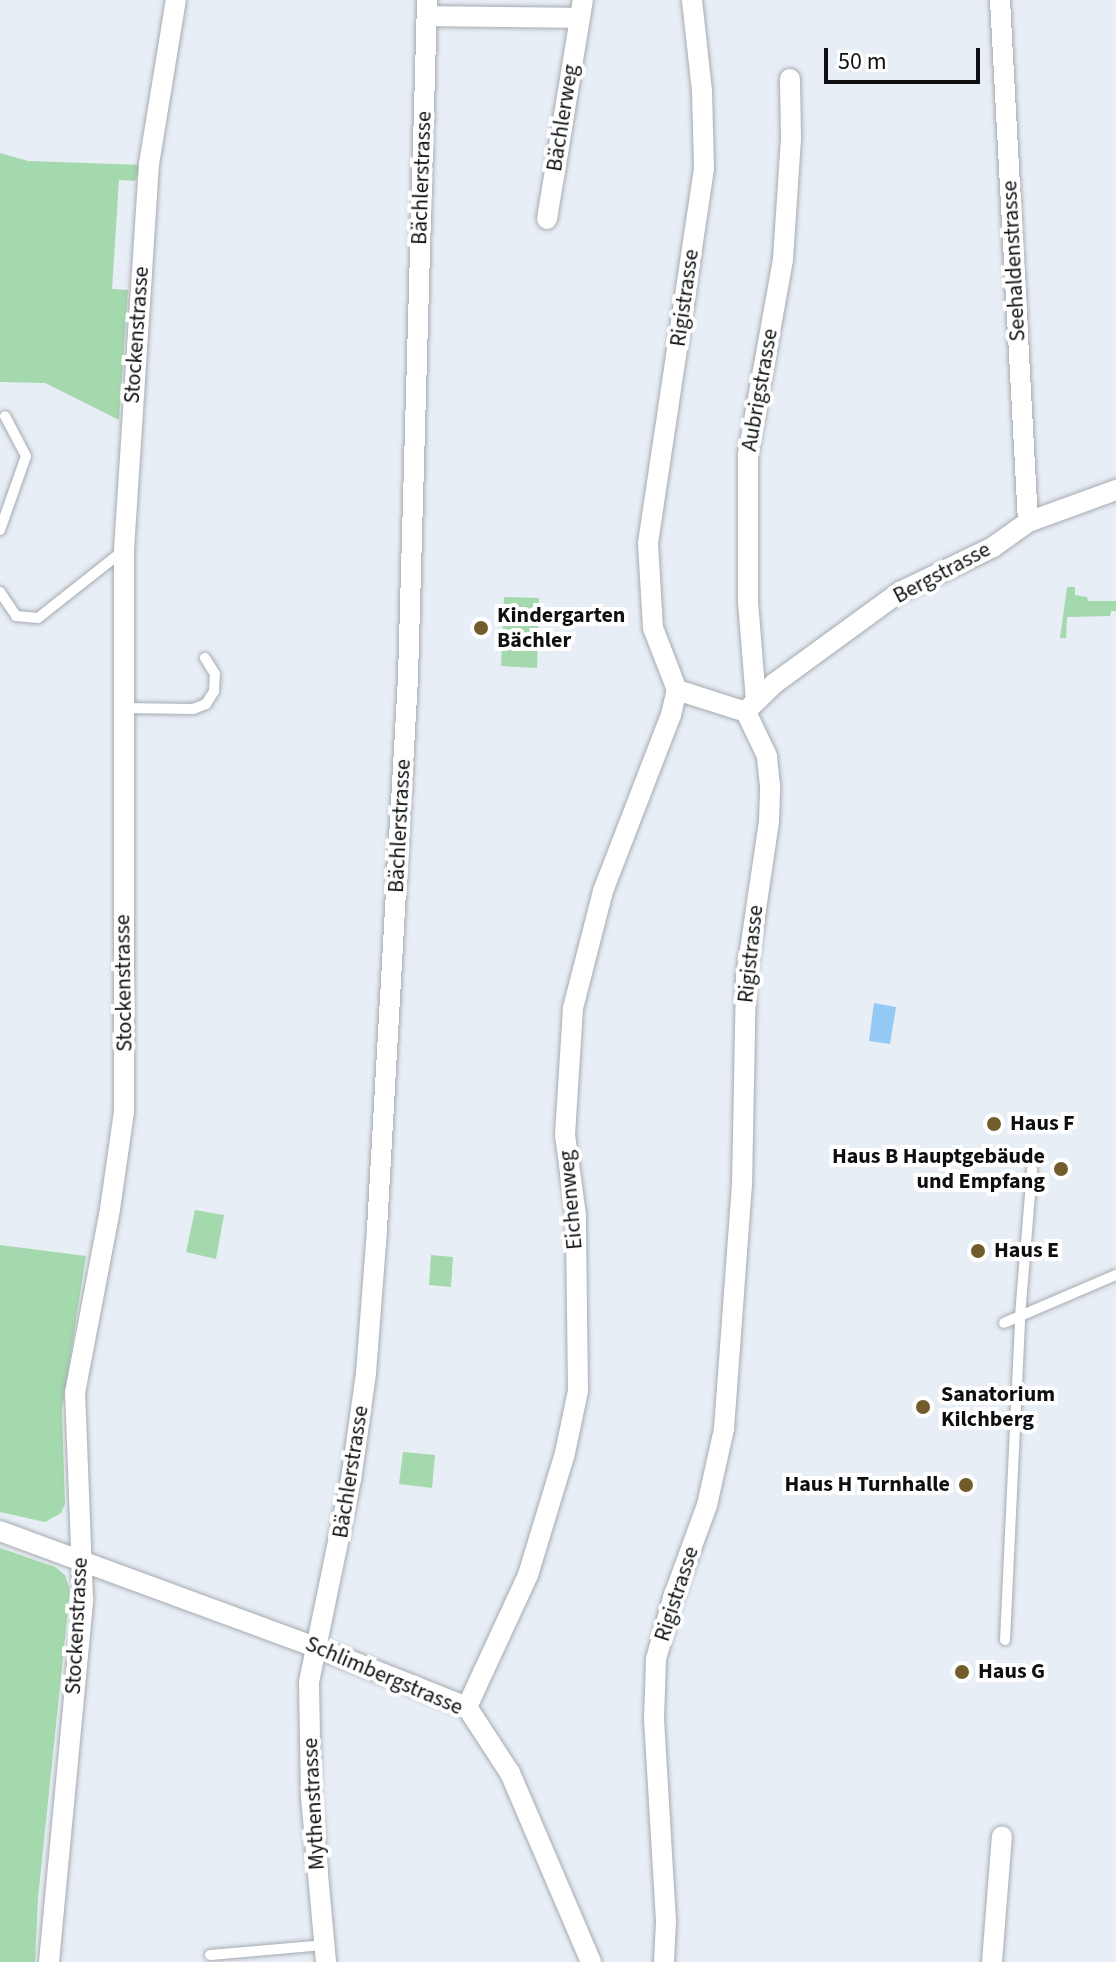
<!DOCTYPE html>
<html>
<head>
<meta charset="utf-8">
<style>
  body { margin:0 }
  #map { position:relative; width:1116px; height:1962px; overflow:hidden; background:#e8eef5; font-family:"Source Sans 3",sans-serif }
  div>[style] { position:absolute }
  .green>* { inset:0; background:#a4d8ad }
  .water>* { inset:0; background:#95c9f5 }
  .roads { filter:drop-shadow(0 0 2px #a5abb1) drop-shadow(0 0 2px #a5abb1) }
  .service>* { height:10px; margin:-5px; padding:0 5px; transform-origin:5px; border-radius:5px; background:#fff }
  .minor>* { height:20px; margin:-10px; padding:0 10px; transform-origin:10px; border-radius:10px; background:#fff }
  .dots>* { width:22px; height:22px; translate:-50% -50%; box-sizing:border-box; border:4px solid #fff; border-radius:50% }
  span { translate:-50% -50%; white-space:nowrap; text-align:center; line-height:1.15; -webkit-text-stroke:8px #fff; paint-order:stroke }
  .street-label { font-size:22px; color:#0d0f11 }
  .poi-label { font-size:22px; color:#0d0f11; font-weight:700 }
  .left { translate:0 -50%; text-align:left }
  .right { translate:-100% -50%; text-align:right }
  .scale { position:absolute; left:824px; top:48px; width:156px; height:36px; box-sizing:border-box; border:4px solid #0d0f11; border-top:0; padding-left:10px; font-size:24px; line-height:28px; white-space:nowrap; color:#0d0f11; -webkit-text-stroke:6px #fff; paint-order:stroke }
</style>
</head>
<body>
<div id="map">
  <div class="green">
    <div style="clip-path:polygon(0 153px,28px 161px,142px 165px,135px 181px,119px 180px,112px 289px,128px 290px,119px 420px,45px 383px,0 382px)"></div>
    <div style="clip-path:polygon(1067px 587px,1075px 587px,1075px 595px,1087px 597px,1088px 601px,1116px 601px,1116px 611px,1111px 611px,1110px 616px,1067px 617px,1066px 638px,1060px 638px)"></div>
    <div style="clip-path:polygon(504px 597px,539px 598px,537px 668px,501px 666px)"></div>
    <div style="clip-path:polygon(195px 1210px,224px 1215px,216px 1259px,186px 1252px)"></div>
    <div style="clip-path:polygon(0 1245px,86px 1256px,62px 1410px,65px 1504px,61px 1513px,45px 1522px,0 1512px)"></div>
    <div style="clip-path:polygon(431px 1255px,453px 1257px,451px 1287px,429px 1285px)"></div>
    <div style="clip-path:polygon(403px 1452px,435px 1455px,432px 1488px,399px 1484px)"></div>
    <div style="clip-path:polygon(0 1548px,55px 1567px,65px 1575px,70px 1590px,38px 1898px,35px 1962px,0 1962px)"></div>
  </div>
  <div class="water">
    <div style="clip-path:polygon(874px 1003px,896px 1007px,890px 1044px,869px 1041px)"></div>
  </div>
  <div class="roads">
    <div class="service">
      <div style="left:0;top:530px;width:78px;rotate:-70.6deg"></div>
      <div style="left:26px;top:456px;width:45px;rotate:-117.7deg"></div>
      <div style="left:0;top:592px;width:29px;rotate:56deg"></div>
      <div style="left:16px;top:616px;width:22px;rotate:5deg"></div>
      <div style="left:38px;top:618px;width:110px;rotate:-38.3deg"></div>
      <div style="left:123px;top:708px;width:70px;rotate:0.8deg"></div>
      <div style="left:193px;top:709px;width:14px;rotate:-21deg"></div>
      <div style="left:206px;top:704px;width:15px;rotate:-58deg"></div>
      <div style="left:214px;top:691px;width:17px;rotate:-87deg"></div>
      <div style="left:215px;top:674px;width:19px;rotate:-122deg"></div>
      <div style="left:1004px;top:1323px;width:122px;rotate:-23.2deg"></div>
      <div style="left:1005px;top:1640px;width:324px;rotate:-87.3deg"></div>
      <div style="left:1020px;top:1316px;width:147px;rotate:-85.3deg"></div>
      <div style="left:210px;top:1955px;width:114px;rotate:-5deg"></div>
    </div>
    <div class="minor">
      <div style="left:1000px;top:0;width:523px;rotate:86.93deg"></div>
      <div style="left:427px;top:16px;width:153px;rotate:0.7deg"></div>
      <div style="left:547px;top:219px;width:222px;rotate:-80.7deg"></div>
      <div style="left:756px;top:701px;width:99px;rotate:-94.6deg"></div>
      <div style="left:748px;top:602px;width:148px;rotate:-90deg"></div>
      <div style="left:748px;top:454px;width:198px;rotate:-79.8deg"></div>
      <div style="left:783px;top:259px;width:120px;rotate:-86.2deg"></div>
      <div style="left:791px;top:139px;width:60px;rotate:-91deg"></div>
      <div style="left:748px;top:709px;width:37px;rotate:-44deg"></div>
      <div style="left:775px;top:683px;width:155px;rotate:-36.1deg"></div>
      <div style="left:900px;top:592px;width:103px;rotate:-25.8deg"></div>
      <div style="left:993px;top:547px;width:43px;rotate:-35.5deg"></div>
      <div style="left:1028px;top:522px;width:94px;rotate:-20deg"></div>
      <div style="left:0;top:1531px;width:337px;rotate:20.2deg"></div>
      <div style="left:316px;top:1647px;width:162px;rotate:21.7deg"></div>
      <div style="left:467px;top:1707px;width:79px;rotate:56.9deg"></div>
      <div style="left:510px;top:1773px;width:206px;rotate:66.8deg"></div>
      <div style="left:467px;top:1707px;width:145px;rotate:-65.2deg"></div>
      <div style="left:528px;top:1575px;width:127px;rotate:-73.1deg"></div>
      <div style="left:565px;top:1453px;width:63px;rotate:-78.2deg"></div>
      <div style="left:578px;top:1391px;width:176px;rotate:-90.7deg"></div>
      <div style="left:576px;top:1215px;width:81px;rotate:-97.8deg"></div>
      <div style="left:565px;top:1135px;width:127px;rotate:-86.4deg"></div>
      <div style="left:573px;top:1008px;width:121px;rotate:-75.6deg"></div>
      <div style="left:603px;top:891px;width:189px;rotate:-68.9deg"></div>
      <div style="left:671px;top:715px;width:26px;rotate:-77deg"></div>
      <div style="left:49px;top:1962px;width:365px;rotate:-84.6deg"></div>
      <div style="left:83px;top:1599px;width:206px;rotate:-92.2deg"></div>
      <div style="left:75px;top:1393px;width:187px;rotate:-79.2deg"></div>
      <div style="left:110px;top:1209px;width:98px;rotate:-81.8deg"></div>
      <div style="left:124px;top:1112px;width:562px;rotate:-90deg"></div>
      <div style="left:124px;top:550px;width:387px;rotate:-86.3deg"></div>
      <div style="left:149px;top:164px;width:166px;rotate:-80.7deg"></div>
      <div style="left:326px;top:1962px;width:167px;rotate:-95.2deg"></div>
      <div style="left:311px;top:1796px;width:114px;rotate:-91deg"></div>
      <div style="left:309px;top:1682px;width:206px;rotate:-78.3deg"></div>
      <div style="left:351px;top:1480px;width:108px;rotate:-82deg"></div>
      <div style="left:366px;top:1373px;width:144px;rotate:-85.6deg"></div>
      <div style="left:377px;top:1229px;width:552px;rotate:-86.78deg"></div>
      <div style="left:408px;top:678px;width:678px;rotate:-88.39deg"></div>
      <div style="left:664px;top:1962px;width:41px;rotate:-87.2deg"></div>
      <div style="left:666px;top:1921px;width:201px;rotate:-93.4deg"></div>
      <div style="left:654px;top:1720px;width:61px;rotate:-88.1deg"></div>
      <div style="left:656px;top:1659px;width:63px;rotate:-74.4deg"></div>
      <div style="left:673px;top:1598px;width:99px;rotate:-69.9deg"></div>
      <div style="left:707px;top:1505px;width:78px;rotate:-77.4deg"></div>
      <div style="left:724px;top:1429px;width:244px;rotate:-85.8deg"></div>
      <div style="left:742px;top:1186px;width:209px;rotate:-88.9deg"></div>
      <div style="left:746px;top:977px;width:158px;rotate:-81.6deg"></div>
      <div style="left:769px;top:821px;width:35px;rotate:-88deg"></div>
      <div style="left:770px;top:786px;width:30px;rotate:-96deg"></div>
      <div style="left:767px;top:756px;width:49px;rotate:-115.5deg"></div>
      <div style="left:746px;top:712px;width:72px;rotate:-162.3deg"></div>
      <div style="left:677px;top:690px;width:66px;rotate:-111.2deg"></div>
      <div style="left:653px;top:628px;width:85px;rotate:-93.4deg"></div>
      <div style="left:648px;top:543px;width:379px;rotate:-81.5deg"></div>
      <div style="left:704px;top:168px;width:77px;rotate:-91.5deg"></div>
      <div style="left:702px;top:91px;width:92px;rotate:-96.3deg"></div>
      <div style="left:992px;top:1962px;width:126px;rotate:-85.5deg"></div>
    </div>
  </div>
  <div class="dots">
    <div style="left:481px;top:628px;background:#735b2b"></div>
    <div style="left:994px;top:1124px;background:#735b2b"></div>
    <div style="left:1061px;top:1169px;background:#735b2b"></div>
    <div style="left:978px;top:1251px;background:#735b2b"></div>
    <div style="left:923px;top:1407px;background:#735b2b"></div>
    <div style="left:966px;top:1485px;background:#735b2b"></div>
    <div style="left:962px;top:1672px;background:#735b2b"></div>
  </div>
  <div class="street-label">
    <span style="left:563px;top:118px;rotate:-81deg">Bächlerweg</span>
    <span style="left:422px;top:178px;rotate:-88deg">Bächlerstrasse</span>
    <span style="left:1014px;top:261px;rotate:-93deg">Seehaldenstrasse</span>
    <span style="left:685px;top:298px;rotate:-82deg">Rigistrasse</span>
    <span style="left:137px;top:335px;rotate:-86deg">Stockenstrasse</span>
    <span style="left:760px;top:390px;rotate:-80deg">Aubrigstrasse</span>
    <span style="left:942px;top:573px;rotate:-28deg">Bergstrasse</span>
    <span style="left:400px;top:826px;rotate:-87deg">Bächlerstrasse</span>
    <span style="left:751px;top:954px;rotate:-84deg">Rigistrasse</span>
    <span style="left:124px;top:983px;rotate:-91deg">Stockenstrasse</span>
    <span style="left:571px;top:1200px;rotate:-95deg">Eichenweg</span>
    <span style="left:351px;top:1472px;rotate:-81deg">Bächlerstrasse</span>
    <span style="left:677px;top:1594px;rotate:-72deg">Rigistrasse</span>
    <span style="left:77px;top:1626px;rotate:-87deg">Stockenstrasse</span>
    <span style="left:384px;top:1676px;rotate:23deg">Schlimbergstrasse</span>
    <span style="left:314px;top:1804px;rotate:-93deg">Mythenstrasse</span>
  </div>
  <div class="poi-label">
    <span class="left" style="left:497px;top:628px">Kindergarten<br>Bächler</span>
    <span class="left" style="left:1010px;top:1124px">Haus F</span>
    <span class="right" style="left:1045px;top:1169px">Haus B Hauptgebäude<br>und Empfang</span>
    <span class="left" style="left:994px;top:1251px">Haus E</span>
    <span class="left" style="left:941px;top:1407px">Sanatorium<br>Kilchberg</span>
    <span class="right" style="left:950px;top:1485px">Haus H Turnhalle</span>
    <span class="left" style="left:978px;top:1672px">Haus G</span>
  </div>
  <div class="scale">50 m</div>
</div>
</body>
</html>
